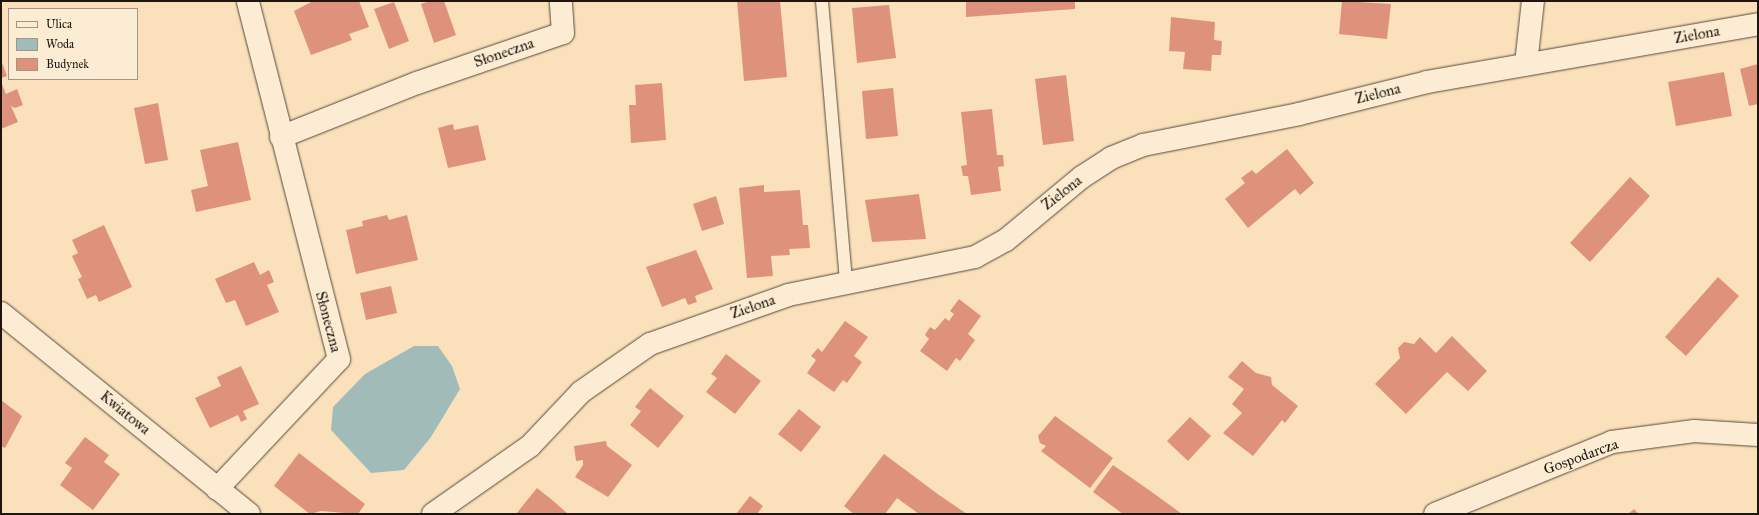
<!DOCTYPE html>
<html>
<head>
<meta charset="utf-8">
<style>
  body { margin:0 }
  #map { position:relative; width:1759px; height:515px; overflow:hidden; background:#fae1bb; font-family:"IM FELL Great Primer",serif }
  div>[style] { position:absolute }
  .water>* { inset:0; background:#a1bcb8 }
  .building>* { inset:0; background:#de927c }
  .roads { filter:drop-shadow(0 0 1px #564839) drop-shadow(0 0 1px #564839) }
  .service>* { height:12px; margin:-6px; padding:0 6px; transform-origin:6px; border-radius:6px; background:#fcecd3 }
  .minor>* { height:22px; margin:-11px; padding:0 11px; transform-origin:11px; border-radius:11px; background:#fcecd3 }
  span { translate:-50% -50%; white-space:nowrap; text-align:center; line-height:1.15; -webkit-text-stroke:3px #fcecd3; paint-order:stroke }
  .street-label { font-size:15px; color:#1f150e }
  .frame { position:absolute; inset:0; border:2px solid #1f150e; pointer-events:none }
  .legend { position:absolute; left:8px; top:8px; width:130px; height:72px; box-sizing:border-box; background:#fcecd3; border:1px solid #a49684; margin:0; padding:5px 7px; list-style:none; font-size:12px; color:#1f150e }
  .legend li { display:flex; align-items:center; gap:8px; height:20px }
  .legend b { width:20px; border:1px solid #a49684 }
</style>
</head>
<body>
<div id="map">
  <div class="water">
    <div style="clip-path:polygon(414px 346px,438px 346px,452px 366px,460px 389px,431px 437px,404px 470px,371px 473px,331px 430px,333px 407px,365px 374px)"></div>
  </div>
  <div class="building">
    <div style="clip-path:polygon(313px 1px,359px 1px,369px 27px,349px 34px,352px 40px,311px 55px,294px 11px)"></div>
    <div style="clip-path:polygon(430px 1px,444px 1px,456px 35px,434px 43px,421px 4px)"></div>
    <div style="clip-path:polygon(737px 1px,780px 1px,787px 77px,744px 81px)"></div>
    <div style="clip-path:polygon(966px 1px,1075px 1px,1075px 9px,966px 17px)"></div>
    <div style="clip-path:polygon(1342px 1px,1391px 4px,1387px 39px,1339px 34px)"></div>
    <div style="clip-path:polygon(394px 2px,409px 41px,389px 49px,374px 9px)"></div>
    <div style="clip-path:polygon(889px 5px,896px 58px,857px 63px,852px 8px)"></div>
    <div style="clip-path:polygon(1171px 17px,1215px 22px,1214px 40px,1222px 41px,1221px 55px,1212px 55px,1211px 71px,1183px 69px,1185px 52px,1169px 51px)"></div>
    <div style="clip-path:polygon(2px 63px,7px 76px,1px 78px,1px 64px)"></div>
    <div style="clip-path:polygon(1758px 64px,1758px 104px,1749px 106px,1740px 69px)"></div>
    <div style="clip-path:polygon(1724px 72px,1732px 116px,1676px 126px,1668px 82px)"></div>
    <div style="clip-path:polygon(1066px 75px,1074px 141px,1043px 145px,1035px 79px)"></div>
    <div style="clip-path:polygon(1px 82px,6px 94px,17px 89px,23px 105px,15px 108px,11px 106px,18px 122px,1px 129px)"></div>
    <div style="clip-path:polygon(662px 83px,666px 140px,631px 143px,629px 105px,636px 105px,635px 85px)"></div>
    <div style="clip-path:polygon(893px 88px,898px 136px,866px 139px,862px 91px)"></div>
    <div style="clip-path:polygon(158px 103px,168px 160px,145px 164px,134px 108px)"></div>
    <div style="clip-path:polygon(992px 109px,997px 155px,1003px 155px,1004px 166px,998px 167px,1001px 191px,971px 195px,968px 176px,963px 176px,961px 166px,967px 165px,961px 112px)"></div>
    <div style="clip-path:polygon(453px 124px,454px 130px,478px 125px,486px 160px,448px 168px,438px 128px)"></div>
    <div style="clip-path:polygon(238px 142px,251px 200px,196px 212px,191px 190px,208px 186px,200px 150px)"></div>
    <div style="clip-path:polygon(1287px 149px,1314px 183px,1300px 195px,1295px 189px,1248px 228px,1225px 199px,1245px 183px,1241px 178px,1252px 170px,1256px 174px)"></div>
    <div style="clip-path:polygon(1630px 177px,1650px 196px,1590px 262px,1570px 243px)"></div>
    <div style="clip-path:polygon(764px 185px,764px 192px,800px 190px,803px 225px,808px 225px,810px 248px,789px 249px,790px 255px,771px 256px,773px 276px,747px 278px,739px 188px)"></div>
    <div style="clip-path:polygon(919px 194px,926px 239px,872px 242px,865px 200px)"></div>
    <div style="clip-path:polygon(716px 196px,724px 224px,702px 231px,693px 204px)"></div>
    <div style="clip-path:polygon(387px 215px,389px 220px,407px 215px,418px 260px,356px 274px,346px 230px,363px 226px,362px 221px)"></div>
    <div style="clip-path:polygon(104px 225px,132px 287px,99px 302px,96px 295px,87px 299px,78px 279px,82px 277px,72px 256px,78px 253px,72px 240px)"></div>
    <div style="clip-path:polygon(696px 250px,713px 289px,695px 296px,697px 302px,688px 305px,685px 298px,662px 307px,646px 267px)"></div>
    <div style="clip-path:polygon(254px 262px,260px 275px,269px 270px,274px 282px,267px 285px,279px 312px,246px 326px,235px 300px,226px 303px,215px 279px)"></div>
    <div style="clip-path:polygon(1718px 277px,1739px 296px,1686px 356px,1665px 337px)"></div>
    <div style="clip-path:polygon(391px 286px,397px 313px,366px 320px,360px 293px)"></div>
    <div style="clip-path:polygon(959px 299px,981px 316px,968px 334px,975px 340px,960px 361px,956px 358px,947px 371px,920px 351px,929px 339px,925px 335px,930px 327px,935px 330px,945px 318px,949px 321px,954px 314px,950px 311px)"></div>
    <div style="clip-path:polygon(845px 321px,868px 337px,854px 356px,862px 362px,847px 383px,843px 380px,834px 392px,807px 373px,816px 360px,811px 356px,818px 348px,822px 352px)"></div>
    <div style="clip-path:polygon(1452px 336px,1487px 371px,1468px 391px,1447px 372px,1406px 414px,1375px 384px,1400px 358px,1398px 348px,1404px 342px,1414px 344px,1420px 337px,1436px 353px)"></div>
    <div style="clip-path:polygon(726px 354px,761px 381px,735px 414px,706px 392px,717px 378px,711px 374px)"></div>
    <div style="clip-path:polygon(1242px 361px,1256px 373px,1271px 377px,1272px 385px,1298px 406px,1285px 423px,1282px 420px,1253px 456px,1223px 433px,1242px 413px,1232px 404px,1244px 389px,1228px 377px)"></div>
    <div style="clip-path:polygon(241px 366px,259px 404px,243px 411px,247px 419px,241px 422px,238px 415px,210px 428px,195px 398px,221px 386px,217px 377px)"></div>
    <div style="clip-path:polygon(650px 388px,684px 416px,658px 448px,630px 425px,641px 411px,635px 407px)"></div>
    <div style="clip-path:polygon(1px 400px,22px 416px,5px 448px,1px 446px)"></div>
    <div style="clip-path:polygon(799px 409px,821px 427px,801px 452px,778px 434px)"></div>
    <div style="clip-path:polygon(1055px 416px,1113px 458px,1090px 488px,1041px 451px,1046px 446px,1040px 443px,1038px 436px)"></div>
    <div style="clip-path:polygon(1190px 417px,1211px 436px,1188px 461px,1167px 441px)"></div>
    <div style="clip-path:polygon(85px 437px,109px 455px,104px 462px,120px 474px,93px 510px,60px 485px,72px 468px,65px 463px)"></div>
    <div style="clip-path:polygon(606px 441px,607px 446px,632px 465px,608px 497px,575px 477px,583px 465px,583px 460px,576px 461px,574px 446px)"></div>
    <div style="clip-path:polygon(299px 453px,365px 504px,358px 514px,321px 511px,310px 514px,274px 486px)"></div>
    <div style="clip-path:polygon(884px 454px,939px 495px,967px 514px,919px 514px,897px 498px,885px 514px,854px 514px,844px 506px)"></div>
    <div style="clip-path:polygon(1113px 465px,1149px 490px,1182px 514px,1123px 514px,1093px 492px)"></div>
    <div style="clip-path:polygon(537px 488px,551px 499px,568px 514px,516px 514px)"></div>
    <div style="clip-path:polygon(750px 496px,763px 506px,757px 514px,736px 514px)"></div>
    <div style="clip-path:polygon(1634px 509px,1639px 514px,1628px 514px)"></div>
  </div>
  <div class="roads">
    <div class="service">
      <div style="left:822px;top:1px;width:283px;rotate:85.1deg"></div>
    </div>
    <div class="minor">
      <div style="left:1526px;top:64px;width:63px;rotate:-83.7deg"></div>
      <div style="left:281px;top:137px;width:146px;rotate:-21.7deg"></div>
      <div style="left:417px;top:83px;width:154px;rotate:-18.9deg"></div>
      <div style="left:563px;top:33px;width:32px;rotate:-94deg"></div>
      <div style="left:1px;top:313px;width:319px;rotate:39deg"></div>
      <div style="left:217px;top:489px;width:178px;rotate:-46.8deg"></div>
      <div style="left:339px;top:359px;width:369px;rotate:-104.3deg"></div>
      <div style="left:433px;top:514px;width:118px;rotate:-35deg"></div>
      <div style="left:530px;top:446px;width:74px;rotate:-46.6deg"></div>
      <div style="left:581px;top:392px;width:84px;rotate:-34.8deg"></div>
      <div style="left:650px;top:344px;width:146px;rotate:-19.5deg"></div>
      <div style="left:788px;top:295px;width:191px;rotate:-11.5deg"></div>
      <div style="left:975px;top:257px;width:35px;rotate:-29deg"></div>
      <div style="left:1006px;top:240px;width:99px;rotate:-39.7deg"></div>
      <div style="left:1082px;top:177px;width:35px;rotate:-33deg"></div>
      <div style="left:1111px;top:158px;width:35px;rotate:-22deg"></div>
      <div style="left:1143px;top:145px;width:159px;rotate:-11.2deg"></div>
      <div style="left:1299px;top:114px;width:132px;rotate:-14deg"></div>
      <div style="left:1427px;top:82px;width:336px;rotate:-9.9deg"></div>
      <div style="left:1435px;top:514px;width:191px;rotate:-22.1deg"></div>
      <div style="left:1612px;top:442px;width:83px;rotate:-7.6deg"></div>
      <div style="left:1694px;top:431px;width:64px;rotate:3.6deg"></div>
    </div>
  </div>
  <div class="street-label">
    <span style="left:1697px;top:35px;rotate:-10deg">Zielona</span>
    <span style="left:504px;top:53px;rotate:-19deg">Słoneczna</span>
    <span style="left:1378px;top:94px;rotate:-14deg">Zielona</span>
    <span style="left:1062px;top:193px;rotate:-38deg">Zielona</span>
    <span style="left:753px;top:307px;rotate:-19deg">Zielona</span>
    <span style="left:328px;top:322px;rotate:75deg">Słoneczna</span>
    <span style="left:125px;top:413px;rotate:39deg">Kwiatowa</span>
    <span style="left:1581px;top:457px;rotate:-20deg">Gospodarcza</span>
  </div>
  <div class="frame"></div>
  <ul class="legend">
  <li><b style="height:5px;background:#fcecd3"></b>Ulica</li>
  <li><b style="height:11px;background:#a1bcb8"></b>Woda</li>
  <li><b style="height:11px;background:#de927c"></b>Budynek</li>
  </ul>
</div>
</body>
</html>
